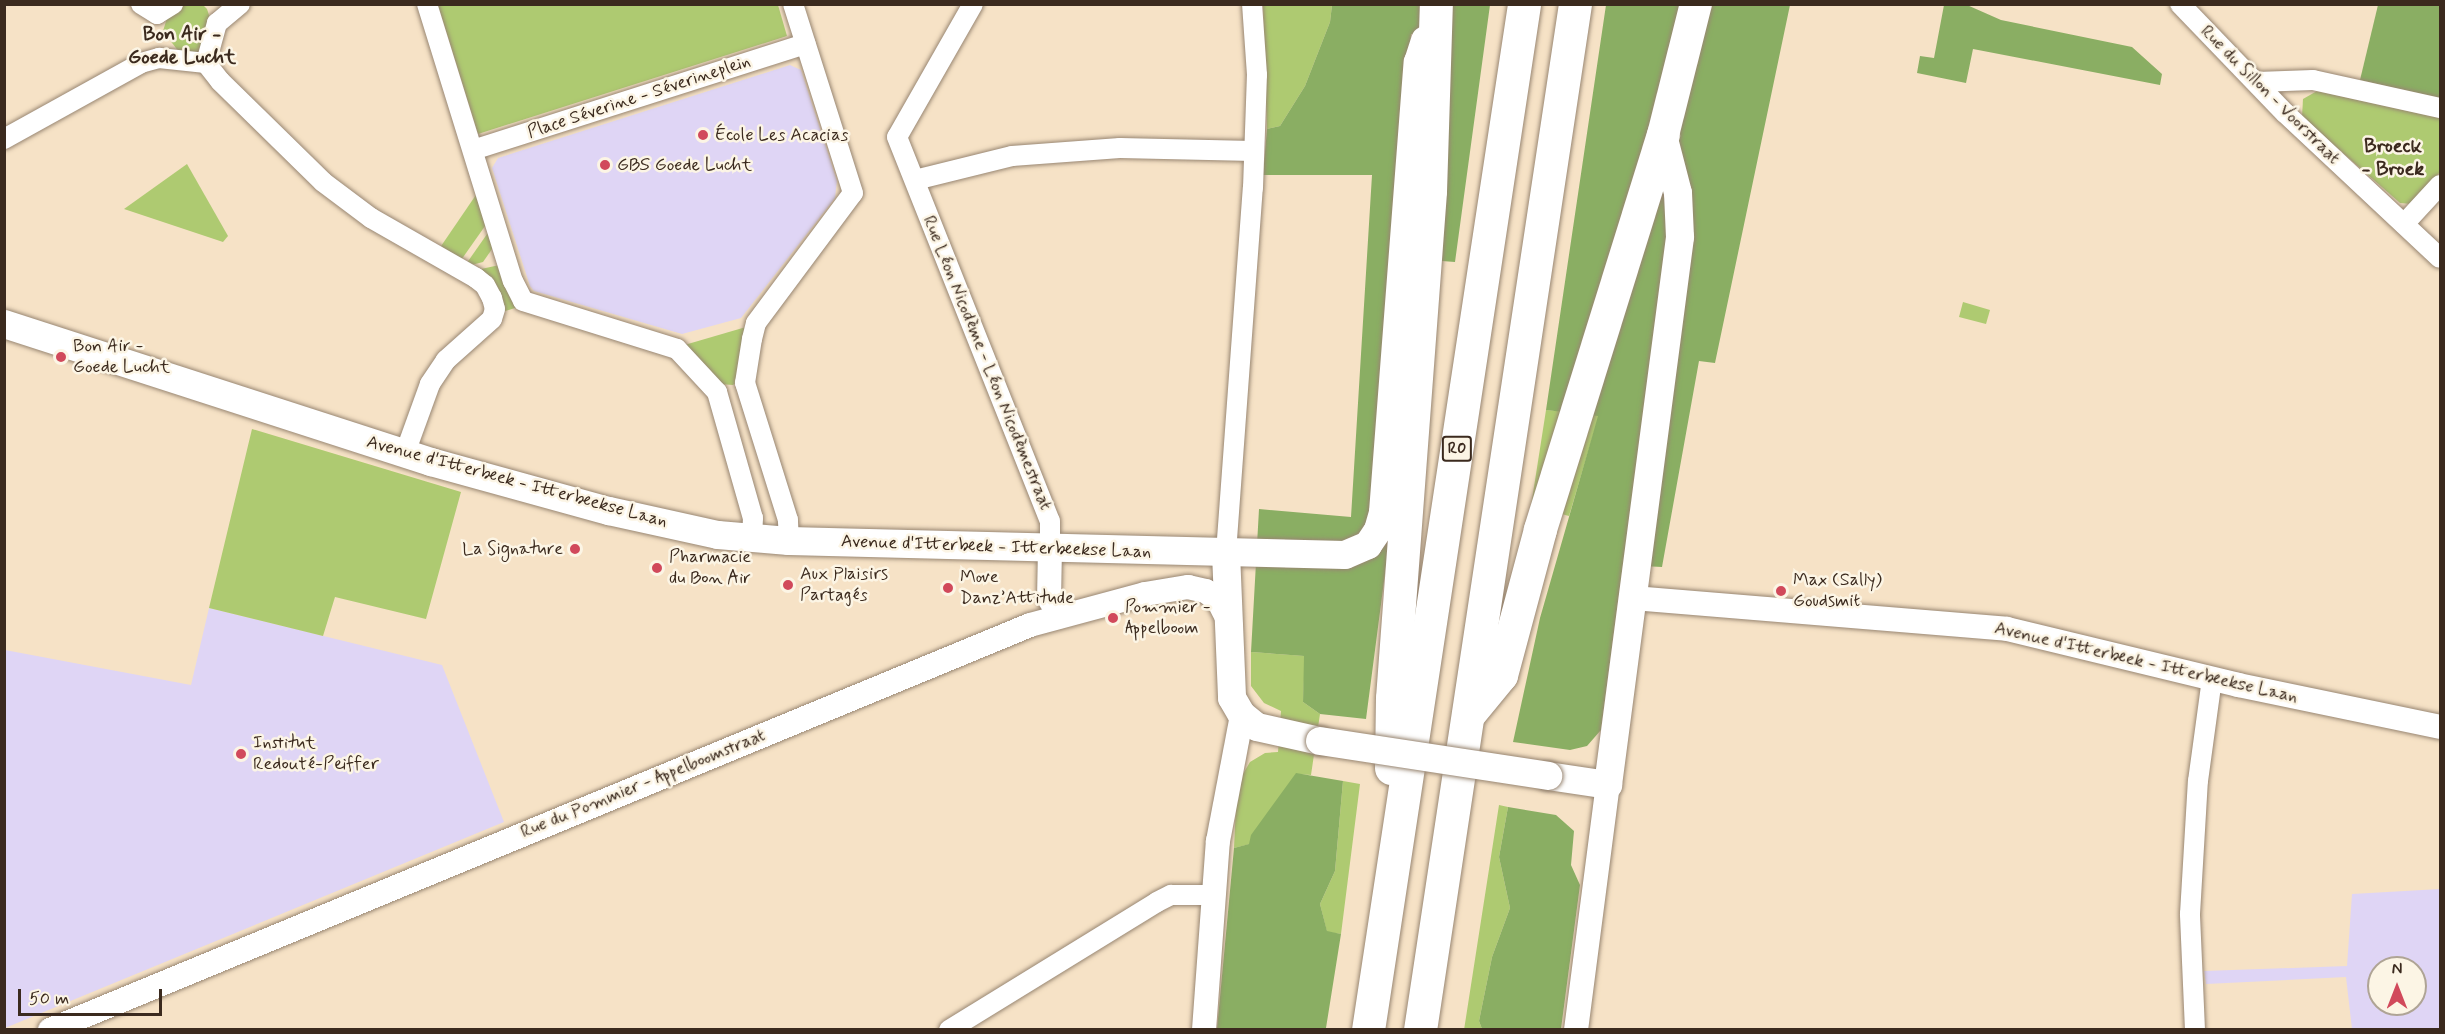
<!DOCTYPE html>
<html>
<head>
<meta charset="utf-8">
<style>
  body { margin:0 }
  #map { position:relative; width:2445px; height:1034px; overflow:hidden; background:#f6e2c6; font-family:Mynerve,sans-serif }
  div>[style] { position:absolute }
  .built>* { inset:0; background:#dfd5f5 }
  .green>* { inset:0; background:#aeca71 }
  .forest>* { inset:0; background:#8aae63 }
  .roads { filter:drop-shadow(0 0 2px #988672) drop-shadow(0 0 2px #988672) }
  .minor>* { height:20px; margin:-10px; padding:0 10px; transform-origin:10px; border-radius:10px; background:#fff }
  .tertiary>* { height:24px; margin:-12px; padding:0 12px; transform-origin:12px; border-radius:12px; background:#fff }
  .secondary>* { height:28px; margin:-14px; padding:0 14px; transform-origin:14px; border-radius:14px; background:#fff }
  .primary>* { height:32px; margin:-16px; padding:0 16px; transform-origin:16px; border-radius:16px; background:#fff }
  .motorway>* { height:33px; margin:-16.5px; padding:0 16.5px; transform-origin:16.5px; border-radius:16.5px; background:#fff }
  .bridges { filter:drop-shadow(0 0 2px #988672) drop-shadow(0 0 2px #988672) }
  .secondary-bridge>* { height:28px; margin:-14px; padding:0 14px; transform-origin:14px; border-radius:14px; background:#fff }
  .dots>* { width:16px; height:16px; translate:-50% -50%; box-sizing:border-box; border:3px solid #fcf5e5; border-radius:50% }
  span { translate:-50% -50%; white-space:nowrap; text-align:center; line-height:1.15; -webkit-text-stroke:5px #fcf5e5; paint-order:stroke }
  .shield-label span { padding:2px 4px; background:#fcf5e5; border:2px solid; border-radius:4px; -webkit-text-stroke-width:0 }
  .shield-label { font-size:16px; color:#3b2a1e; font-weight:700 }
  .street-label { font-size:18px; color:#3b2a1e }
  .poi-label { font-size:18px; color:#3b2a1e }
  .left { translate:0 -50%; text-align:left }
  .right { translate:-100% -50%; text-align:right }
  .neighbourhood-label { font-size:20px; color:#3b2a1e; font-weight:700 }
  .frame { position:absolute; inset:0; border:6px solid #3b2a1e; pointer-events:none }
  .north { position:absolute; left:2367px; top:956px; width:60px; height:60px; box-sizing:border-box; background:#fcf5e5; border:2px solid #afa495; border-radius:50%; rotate:0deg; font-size:16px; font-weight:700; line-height:24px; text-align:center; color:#3b2a1e }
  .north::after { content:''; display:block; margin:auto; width:21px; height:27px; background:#d1495b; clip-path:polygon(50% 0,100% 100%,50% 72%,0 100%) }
  .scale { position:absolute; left:18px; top:989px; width:144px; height:27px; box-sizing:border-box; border:3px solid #3b2a1e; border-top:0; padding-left:8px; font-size:18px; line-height:21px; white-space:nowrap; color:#3b2a1e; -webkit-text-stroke:4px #fcf5e5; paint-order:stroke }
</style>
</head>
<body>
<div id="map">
  <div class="built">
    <div style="clip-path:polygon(790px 65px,801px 70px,837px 181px,835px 198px,741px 318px,682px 334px,534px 291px,530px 286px,492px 168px,498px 158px)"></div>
    <div style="clip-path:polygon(209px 608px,442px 665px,504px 822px,5px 1028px,5px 650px,191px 685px)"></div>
    <div style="clip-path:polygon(evenodd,2440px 889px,2440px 1029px,2352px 1029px,2346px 977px,2206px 984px,2204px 971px,2347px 966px,2352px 894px,2440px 889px,2379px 968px,2415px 968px,2415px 1004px,2379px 1004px,2379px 968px)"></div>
  </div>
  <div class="green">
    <div style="clip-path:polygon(182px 5px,203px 5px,207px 9px,210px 18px,204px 47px,197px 53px,179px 52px,163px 31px,168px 15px)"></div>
    <div style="clip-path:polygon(438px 5px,778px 5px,787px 36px,478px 134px)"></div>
    <div style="clip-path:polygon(1263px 5px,1332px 5px,1330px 22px,1305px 86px,1280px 126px,1267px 129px)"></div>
    <div style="clip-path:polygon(2317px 91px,2440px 118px,2440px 172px,2412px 204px,2400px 203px,2302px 117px,2303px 99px)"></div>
    <div style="clip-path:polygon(187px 164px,228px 236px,223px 242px,124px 209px)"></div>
    <div style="clip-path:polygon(480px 189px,490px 219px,459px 263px,437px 252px)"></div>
    <div style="clip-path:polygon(492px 227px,497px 242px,483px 262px,464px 267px)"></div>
    <div style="clip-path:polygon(504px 264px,521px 306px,499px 313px,472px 271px)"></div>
    <div style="clip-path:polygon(1963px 302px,1990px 310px,1986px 324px,1959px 317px)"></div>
    <div style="clip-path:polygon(746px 327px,739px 380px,733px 385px,719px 384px,681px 346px)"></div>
    <div style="clip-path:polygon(1546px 410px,1599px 415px,1569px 516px,1531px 506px)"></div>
    <div style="clip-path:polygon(252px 429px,461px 492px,426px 619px,335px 597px,323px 636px,209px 608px)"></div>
    <div style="clip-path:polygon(1251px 652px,1305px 656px,1303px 702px,1320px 714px,1311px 775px,1296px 774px,1250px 844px,1234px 848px,1237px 784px,1250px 762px,1265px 753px,1278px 752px,1281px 711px,1264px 703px,1251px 686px)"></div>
    <div style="clip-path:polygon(1343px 781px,1360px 784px,1341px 934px,1327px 932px,1320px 904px,1335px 871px)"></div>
    <div style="clip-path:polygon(1499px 805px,1508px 807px,1499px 857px,1510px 908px,1492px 957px,1479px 1021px,1482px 1029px,1464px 1030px)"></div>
  </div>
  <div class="forest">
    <div style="clip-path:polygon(1332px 5px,1490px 5px,1455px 262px,1442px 261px,1450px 37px,1411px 34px,1397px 209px,1389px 543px,1366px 719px,1320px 714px,1303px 702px,1304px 656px,1251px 652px,1259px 509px,1351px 517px,1372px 175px,1263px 175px,1267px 129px,1280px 126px,1305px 86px,1330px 22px)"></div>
    <div style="clip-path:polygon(1606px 5px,1790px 5px,1715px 363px,1699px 361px,1662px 567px,1623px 565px,1601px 730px,1587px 746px,1570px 750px,1513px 742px,1540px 618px,1598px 416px,1546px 410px)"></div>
    <div style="clip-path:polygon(1967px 5px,2001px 20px,2132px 47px,2162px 74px,2160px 85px,1973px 49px,1966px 83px,1917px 73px,1920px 56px,1934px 58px,1944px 5px)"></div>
    <div style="clip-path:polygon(2378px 5px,2440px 5px,2440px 99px,2360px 80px)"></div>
    <div style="clip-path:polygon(1296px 773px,1343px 781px,1335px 871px,1320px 904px,1327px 931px,1341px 934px,1326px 1028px,1217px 1029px,1234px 848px,1249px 844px,1251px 835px)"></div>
    <div style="clip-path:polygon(1508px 807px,1556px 815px,1574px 831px,1571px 865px,1580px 885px,1561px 1029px,1482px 1029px,1479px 1021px,1492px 957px,1510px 908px,1499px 857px)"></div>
  </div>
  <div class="roads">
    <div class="minor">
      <div style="left:141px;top:4px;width:19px;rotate:32deg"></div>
      <div style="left:157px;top:14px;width:19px;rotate:-32deg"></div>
      <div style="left:240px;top:4px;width:30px;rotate:140deg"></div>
      <div style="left:217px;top:23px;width:41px;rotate:105.4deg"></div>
      <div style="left:206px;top:63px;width:23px;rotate:52deg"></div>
      <div style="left:220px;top:81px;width:144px;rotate:44.4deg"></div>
      <div style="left:323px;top:182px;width:60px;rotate:36.9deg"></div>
      <div style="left:371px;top:218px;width:121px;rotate:29.7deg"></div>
      <div style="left:476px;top:278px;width:11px;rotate:38deg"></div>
      <div style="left:485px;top:285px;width:15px;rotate:62deg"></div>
      <div style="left:492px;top:298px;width:11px;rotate:75deg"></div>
      <div style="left:495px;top:309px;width:10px;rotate:107deg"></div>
      <div style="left:492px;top:319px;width:62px;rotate:138.3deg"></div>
      <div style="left:446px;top:360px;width:29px;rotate:124deg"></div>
      <div style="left:430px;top:384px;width:73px;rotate:109.9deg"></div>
      <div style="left:427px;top:4px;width:290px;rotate:72.8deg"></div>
      <div style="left:513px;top:281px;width:22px;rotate:63deg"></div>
      <div style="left:523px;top:301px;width:161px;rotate:17.3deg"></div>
      <div style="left:677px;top:349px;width:59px;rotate:47.1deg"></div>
      <div style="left:717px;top:392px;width:131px;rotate:74.1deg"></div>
      <div style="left:753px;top:518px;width:20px;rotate:93deg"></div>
      <div style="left:973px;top:4px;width:153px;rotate:119.7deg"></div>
      <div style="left:897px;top:137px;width:413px;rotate:68.3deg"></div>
      <div style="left:1050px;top:521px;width:27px;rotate:90deg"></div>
      <div style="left:2180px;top:4px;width:151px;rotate:46.1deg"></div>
      <div style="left:2285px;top:113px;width:212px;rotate:43.1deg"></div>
      <div style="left:2257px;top:82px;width:56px;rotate:-2deg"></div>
      <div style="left:2313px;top:80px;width:130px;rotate:12.4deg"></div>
      <div style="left:4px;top:139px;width:157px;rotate:-29deg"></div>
      <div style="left:141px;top:63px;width:19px;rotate:-16deg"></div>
      <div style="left:159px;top:58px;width:47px;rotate:6.1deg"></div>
      <div style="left:473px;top:150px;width:349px;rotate:-17.7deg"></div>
      <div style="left:915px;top:180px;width:100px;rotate:-13.9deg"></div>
      <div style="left:1012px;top:156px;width:108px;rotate:-4.2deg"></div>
      <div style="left:1120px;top:148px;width:133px;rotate:1.3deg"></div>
      <div style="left:2404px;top:224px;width:53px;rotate:-47.3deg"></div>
      <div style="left:789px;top:541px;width:21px;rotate:-93deg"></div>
      <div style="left:788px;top:520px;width:144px;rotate:-107.4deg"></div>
      <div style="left:745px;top:383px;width:45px;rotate:-81deg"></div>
      <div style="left:752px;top:339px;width:16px;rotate:-76deg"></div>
      <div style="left:756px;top:323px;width:162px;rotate:-53.3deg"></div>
      <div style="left:853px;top:193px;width:198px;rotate:-107.6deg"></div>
      <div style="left:1226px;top:553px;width:366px;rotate:-85.8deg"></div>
      <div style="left:1253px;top:188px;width:113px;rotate:-88deg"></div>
      <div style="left:1257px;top:75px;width:71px;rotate:-94deg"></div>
      <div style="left:949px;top:1030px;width:244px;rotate:-31.6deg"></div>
      <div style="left:1157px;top:902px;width:16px;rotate:-27deg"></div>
      <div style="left:1171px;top:895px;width:43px"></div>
      <div style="left:2195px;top:1030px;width:116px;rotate:-92.5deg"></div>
      <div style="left:2190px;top:914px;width:133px;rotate:-86.6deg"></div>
      <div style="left:2198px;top:781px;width:103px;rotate:-82.2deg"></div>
    </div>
    <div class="tertiary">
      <div style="left:1050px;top:548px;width:50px;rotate:91.1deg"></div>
      <div style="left:1049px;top:598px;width:21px;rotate:59deg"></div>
      <div style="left:1633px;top:598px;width:375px;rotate:4.7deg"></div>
      <div style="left:2007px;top:629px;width:238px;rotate:13.6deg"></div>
      <div style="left:2238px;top:685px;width:206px;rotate:11.7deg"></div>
      <div style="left:50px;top:1030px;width:1060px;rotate:-22.45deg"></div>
      <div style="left:1030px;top:625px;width:119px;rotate:-15.1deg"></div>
      <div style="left:1145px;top:594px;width:44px;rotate:-9.2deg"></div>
      <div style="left:1188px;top:587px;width:18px;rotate:13deg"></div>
      <div style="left:1206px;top:591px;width:17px;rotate:40deg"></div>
      <div style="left:1219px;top:602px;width:25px;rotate:63deg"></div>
      <div style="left:1204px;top:1030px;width:190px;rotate:-85.8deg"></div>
      <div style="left:1218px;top:841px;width:128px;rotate:-79.2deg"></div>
      <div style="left:1576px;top:1030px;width:247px;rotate:-82.6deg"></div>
    </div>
    <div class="secondary">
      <div style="left:4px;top:324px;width:449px;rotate:17.9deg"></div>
      <div style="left:431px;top:462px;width:185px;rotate:15.4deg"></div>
      <div style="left:609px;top:511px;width:112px;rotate:12.4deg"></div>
      <div style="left:718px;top:535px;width:71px;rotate:4.8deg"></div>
      <div style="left:789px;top:541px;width:556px;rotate:1.44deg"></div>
      <div style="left:1345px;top:555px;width:25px;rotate:-23deg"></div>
      <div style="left:1368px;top:545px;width:18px;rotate:-56deg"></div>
      <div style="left:1378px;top:530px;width:19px;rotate:-74deg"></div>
      <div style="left:1383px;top:512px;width:451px;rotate:-85.6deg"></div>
      <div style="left:1418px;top:62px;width:23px;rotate:-72deg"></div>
      <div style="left:1226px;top:553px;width:145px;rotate:87.6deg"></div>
      <div style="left:1232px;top:698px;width:20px;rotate:60deg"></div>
      <div style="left:1242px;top:715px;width:19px;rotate:39deg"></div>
      <div style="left:1257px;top:727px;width:65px;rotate:12.5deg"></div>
      <div style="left:1548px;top:776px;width:61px;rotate:8.5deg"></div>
      <div style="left:1608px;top:785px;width:553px;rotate:-82.51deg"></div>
      <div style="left:1680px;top:237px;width:44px;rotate:-92.6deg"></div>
      <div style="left:1678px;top:193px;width:60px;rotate:-104.5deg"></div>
    </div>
    <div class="primary">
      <div style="left:1663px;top:135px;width:135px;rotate:-75.9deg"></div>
    </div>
    <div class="motorway">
      <div style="left:1468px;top:715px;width:52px;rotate:-50.5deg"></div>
      <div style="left:1501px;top:675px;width:151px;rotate:-75deg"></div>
      <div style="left:1540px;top:529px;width:413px;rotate:-72.7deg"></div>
      <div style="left:1391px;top:768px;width:70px;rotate:-89.2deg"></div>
      <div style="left:1392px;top:698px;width:508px;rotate:-85.71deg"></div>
      <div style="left:1430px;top:191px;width:187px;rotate:-88.2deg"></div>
      <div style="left:1368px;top:1030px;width:1038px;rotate:-81.35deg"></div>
      <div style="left:1420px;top:1030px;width:1038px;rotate:-81.41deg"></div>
    </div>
  </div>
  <div class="bridges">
    <div class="secondary-bridge">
      <div style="left:1320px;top:741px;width:231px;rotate:8.7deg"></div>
    </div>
  </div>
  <div class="dots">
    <div style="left:703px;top:135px;background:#d1495b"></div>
    <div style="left:605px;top:165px;background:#d1495b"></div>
    <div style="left:61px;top:357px;background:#d1495b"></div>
    <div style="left:575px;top:549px;background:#d1495b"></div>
    <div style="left:657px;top:568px;background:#d1495b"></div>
    <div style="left:788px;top:585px;background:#d1495b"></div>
    <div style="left:948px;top:588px;background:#d1495b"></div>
    <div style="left:1781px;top:591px;background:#d1495b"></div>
    <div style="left:1113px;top:618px;background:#d1495b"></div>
    <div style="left:241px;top:754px;background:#d1495b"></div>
  </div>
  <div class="shield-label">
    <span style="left:1457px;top:449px">R0</span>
  </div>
  <div class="street-label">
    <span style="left:2270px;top:95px;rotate:45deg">Rue du Sillon - Voorstraat</span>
    <span style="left:639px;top:97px;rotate:-18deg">Place Séverine - Séverineplein</span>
    <span style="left:987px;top:363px;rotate:68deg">Rue Léon Nicodème - Léon Nicodèmestraat</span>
    <span style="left:517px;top:482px;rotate:15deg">Avenue d'Itterbeek - Itterbeekse Laan</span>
    <span style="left:996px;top:547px;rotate:2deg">Avenue d'Itterbeek - Itterbeekse Laan</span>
    <span style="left:2146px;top:663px;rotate:13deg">Avenue d'Itterbeek - Itterbeekse Laan</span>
    <span style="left:643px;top:784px;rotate:-22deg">Rue du Pommier - Appelboomstraat</span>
  </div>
  <div class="poi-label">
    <span class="left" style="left:715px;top:135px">École Les Acacias</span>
    <span class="left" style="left:617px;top:165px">GBS Goede Lucht</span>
    <span class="left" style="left:73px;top:357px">Bon Air -<br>Goede Lucht</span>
    <span class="right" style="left:563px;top:549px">La Signature</span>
    <span class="left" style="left:669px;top:568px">Pharmacie<br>du Bon Air</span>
    <span class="left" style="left:800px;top:585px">Aux Plaisirs<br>Partagés</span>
    <span class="left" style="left:960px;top:588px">Move<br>Danz’Attitude</span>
    <span class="left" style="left:1793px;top:591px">Max (Sally)<br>Goudsmit</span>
    <span class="left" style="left:1125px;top:618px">Pommier -<br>Appelboom</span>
    <span class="left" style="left:253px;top:754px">Institut<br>Redouté-Peiffer</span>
  </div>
  <div class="neighbourhood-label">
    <span style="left:182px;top:46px">Bon Air -<br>Goede Lucht</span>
    <span style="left:2393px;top:158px">Broeck<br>- Broek</span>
  </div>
  <div class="frame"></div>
  <div class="north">N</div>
  <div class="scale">50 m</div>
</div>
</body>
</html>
